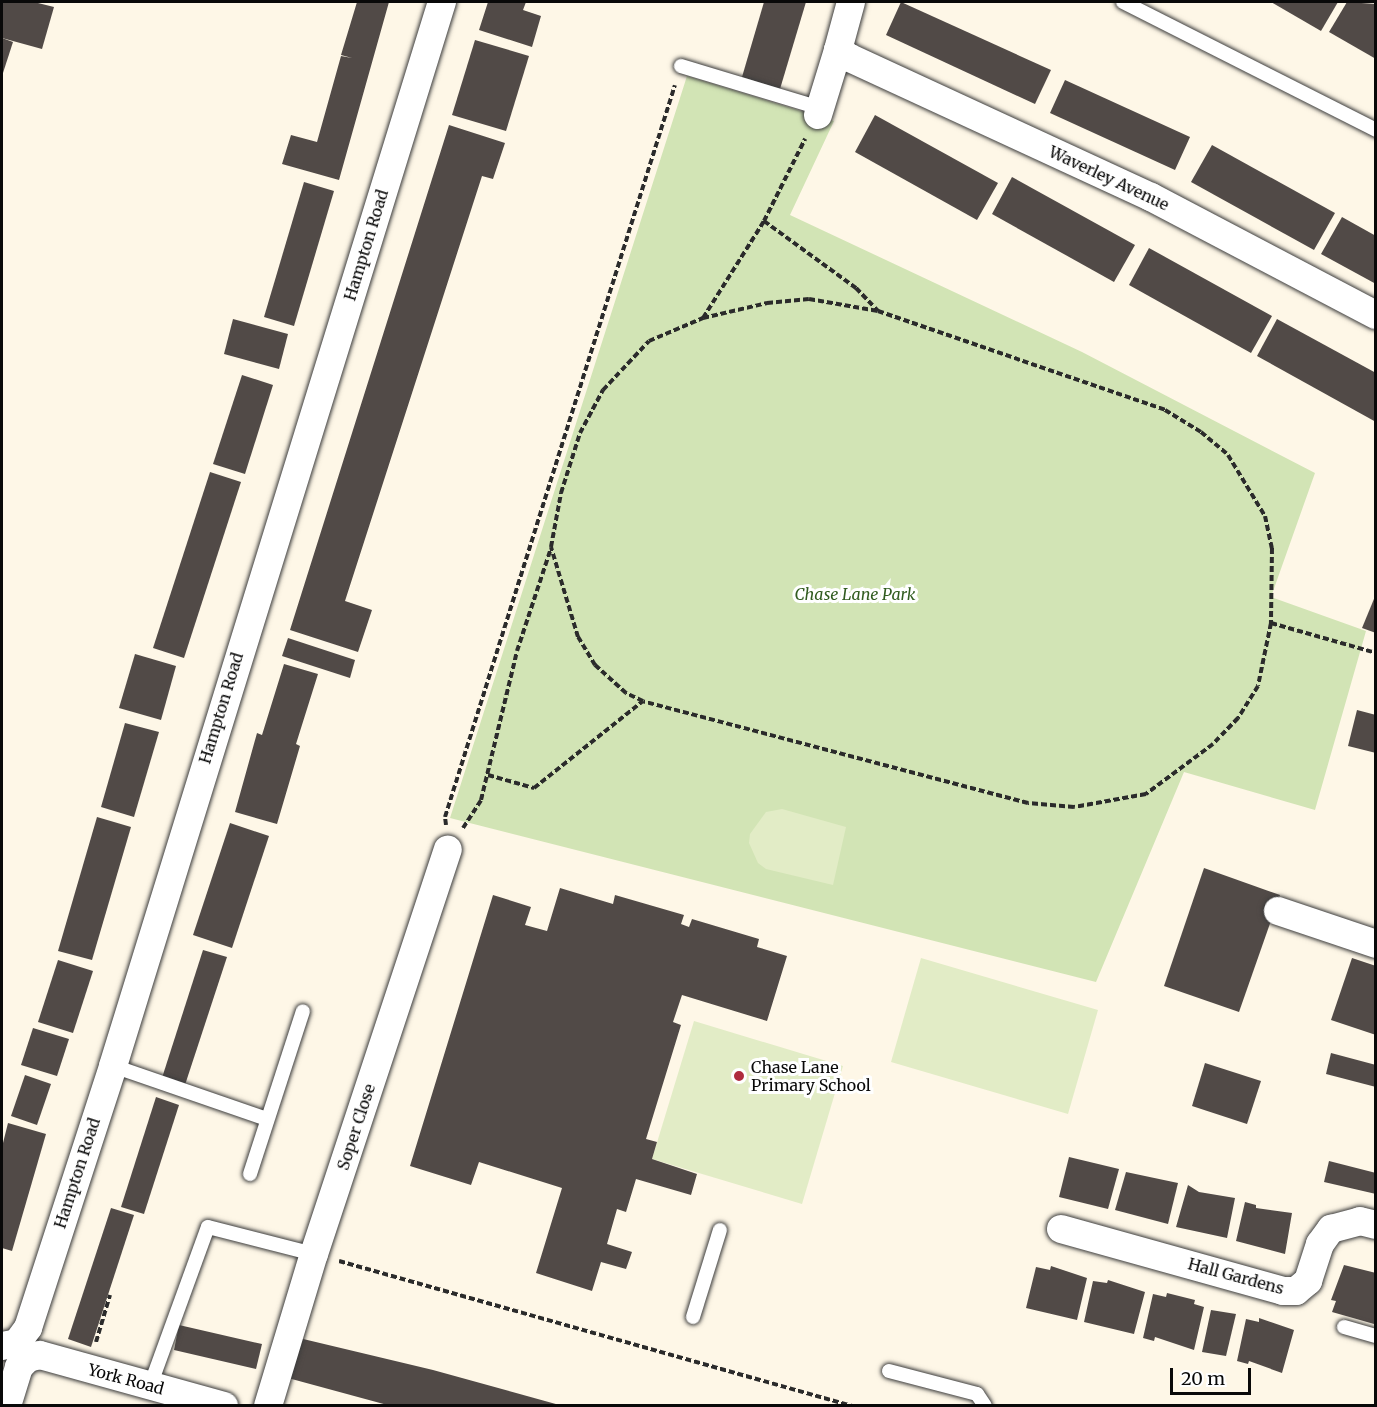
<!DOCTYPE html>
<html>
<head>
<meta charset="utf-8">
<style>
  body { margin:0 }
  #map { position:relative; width:1377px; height:1407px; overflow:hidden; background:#fef7e7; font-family:Merriweather,serif }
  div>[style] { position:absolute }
  .green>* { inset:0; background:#d2e4b5 }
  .pitch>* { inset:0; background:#e2ecc6 }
  .building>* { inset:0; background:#514a47 }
  .path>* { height:4px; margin-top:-2px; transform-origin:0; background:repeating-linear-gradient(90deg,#2b2b2b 0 6px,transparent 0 9px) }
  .roads { filter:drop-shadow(0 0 2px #3c3c3c) drop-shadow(0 0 2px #3c3c3c) }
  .lane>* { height:14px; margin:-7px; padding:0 7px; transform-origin:7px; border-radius:7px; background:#fff }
  .street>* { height:28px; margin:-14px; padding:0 14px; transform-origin:14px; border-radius:14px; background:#fff }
  .dots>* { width:16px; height:16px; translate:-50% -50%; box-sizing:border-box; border:3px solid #fff; border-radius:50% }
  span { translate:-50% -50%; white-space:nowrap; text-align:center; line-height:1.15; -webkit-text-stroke:6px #fff; paint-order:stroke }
  .street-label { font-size:16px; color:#090909 }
  .park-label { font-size:16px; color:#315c1f; font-style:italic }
  .poi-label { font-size:16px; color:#090909 }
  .left { translate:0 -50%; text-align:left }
  .frame { position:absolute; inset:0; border:3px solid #090909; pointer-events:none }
  .scale { position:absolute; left:1170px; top:1368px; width:81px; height:27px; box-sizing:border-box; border:3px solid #090909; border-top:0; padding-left:8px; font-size:18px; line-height:21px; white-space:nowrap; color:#090909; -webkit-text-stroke:4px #fff; paint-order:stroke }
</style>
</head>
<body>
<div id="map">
  <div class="green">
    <div style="clip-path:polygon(687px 76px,834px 121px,790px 215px,1082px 352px,1315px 473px,1271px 597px,1366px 631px,1315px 810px,1184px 772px,1096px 982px,450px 818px)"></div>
  </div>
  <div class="pitch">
    <div style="clip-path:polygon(782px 809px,846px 827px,833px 885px,766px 869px,758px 863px,749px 843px,750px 834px,766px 812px)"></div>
    <div style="clip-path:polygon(921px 958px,1098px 1010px,1068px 1114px,891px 1062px)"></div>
    <div style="clip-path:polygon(694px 1021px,843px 1066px,802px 1204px,652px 1159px)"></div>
  </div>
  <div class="building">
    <div style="clip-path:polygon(2px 2px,34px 2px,54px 7px,42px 49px,2px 38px)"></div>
    <div style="clip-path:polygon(357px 2px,389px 2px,339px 180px,282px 164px,291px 135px,317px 142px,341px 56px,352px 58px,341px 55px)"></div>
    <div style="clip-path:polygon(488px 2px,526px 2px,523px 10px,541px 16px,532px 47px,479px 30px)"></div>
    <div style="clip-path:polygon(764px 2px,806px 2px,780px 89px,742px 77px)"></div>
    <div style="clip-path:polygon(901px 2px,1051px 70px,1035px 104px,886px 35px)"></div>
    <div style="clip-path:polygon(1271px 2px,1338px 2px,1321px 31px)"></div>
    <div style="clip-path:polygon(1347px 2px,1376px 4px,1376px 59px,1329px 32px)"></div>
    <div style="clip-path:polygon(2px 38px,13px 42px,2px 76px)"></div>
    <div style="clip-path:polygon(475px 40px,529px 56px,506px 131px,452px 115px)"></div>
    <div style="clip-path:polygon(1065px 80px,1190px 137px,1175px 170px,1050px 113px)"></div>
    <div style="clip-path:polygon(875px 115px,998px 183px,977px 220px,855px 152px)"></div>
    <div style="clip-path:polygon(449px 125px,505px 143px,493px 179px,482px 176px,345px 601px,372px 610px,358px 652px,290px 630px)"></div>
    <div style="clip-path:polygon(1212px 145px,1335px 213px,1314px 250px,1191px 182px)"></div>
    <div style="clip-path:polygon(1012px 177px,1135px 245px,1114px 282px,992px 214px)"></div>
    <div style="clip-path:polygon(304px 182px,334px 191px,294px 326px,264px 317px)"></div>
    <div style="clip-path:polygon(1342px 217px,1376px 236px,1376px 284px,1321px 254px)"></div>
    <div style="clip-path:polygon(1149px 248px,1272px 316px,1251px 353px,1129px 285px)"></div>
    <div style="clip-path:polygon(233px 319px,288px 334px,279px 369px,224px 354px)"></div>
    <div style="clip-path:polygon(1277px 319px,1376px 373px,1376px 422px,1257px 356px)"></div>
    <div style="clip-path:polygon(242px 375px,273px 385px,245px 474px,213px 464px)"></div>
    <div style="clip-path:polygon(210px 472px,241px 482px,184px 658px,153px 648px)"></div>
    <div style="clip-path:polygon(1376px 594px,1376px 633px,1362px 628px)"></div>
    <div style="clip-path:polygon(288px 638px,355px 660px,350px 678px,282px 656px)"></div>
    <div style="clip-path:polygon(135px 654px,176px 666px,161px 720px,119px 708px)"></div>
    <div style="clip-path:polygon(284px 664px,318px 674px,296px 744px,300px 746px,277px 824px,235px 812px,257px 733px,262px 735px)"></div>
    <div style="clip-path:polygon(1357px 710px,1376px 715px,1376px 753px,1348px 746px)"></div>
    <div style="clip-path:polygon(125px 723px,159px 732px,134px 817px,101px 807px)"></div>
    <div style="clip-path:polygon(97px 817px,131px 827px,92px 960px,58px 951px)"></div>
    <div style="clip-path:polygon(230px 823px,269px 836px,232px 948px,193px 935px)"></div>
    <div style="clip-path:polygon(1204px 868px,1280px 895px,1239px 1012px,1164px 986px)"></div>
    <div style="clip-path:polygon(560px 888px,613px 904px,615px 895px,684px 915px,681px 924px,689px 927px,692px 919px,759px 939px,757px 947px,787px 956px,767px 1021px,682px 995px,673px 1022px,681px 1025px,646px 1139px,657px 1142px,652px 1159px,697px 1174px,691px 1195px,636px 1179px,626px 1212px,617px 1209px,607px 1244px,632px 1252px,626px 1269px,601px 1262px,592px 1291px,536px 1273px,562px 1188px,479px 1162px,471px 1185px,410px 1166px,493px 895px,531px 907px,525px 925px,547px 931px)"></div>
    <div style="clip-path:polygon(203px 950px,227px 957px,184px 1088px,161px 1081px)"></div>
    <div style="clip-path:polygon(1352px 958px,1376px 966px,1376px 1035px,1331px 1020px)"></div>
    <div style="clip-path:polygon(58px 960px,93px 971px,73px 1033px,38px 1022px)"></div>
    <div style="clip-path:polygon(33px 1028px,69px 1039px,57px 1076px,21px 1065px)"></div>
    <div style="clip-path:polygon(1331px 1053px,1376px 1065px,1376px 1087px,1326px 1074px)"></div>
    <div style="clip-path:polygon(1205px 1063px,1261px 1081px,1247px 1124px,1192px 1106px)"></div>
    <div style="clip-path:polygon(25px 1075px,51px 1084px,37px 1125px,11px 1116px)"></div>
    <div style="clip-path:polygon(156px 1097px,179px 1105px,144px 1214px,121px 1207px)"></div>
    <div style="clip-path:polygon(8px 1123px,46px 1134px,12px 1251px,2px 1248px,2px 1147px)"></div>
    <div style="clip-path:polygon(1069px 1157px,1119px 1169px,1108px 1209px,1059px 1197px)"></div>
    <div style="clip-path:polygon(1329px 1161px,1376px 1173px,1376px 1194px,1324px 1182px)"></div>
    <div style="clip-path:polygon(1126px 1172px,1178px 1183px,1168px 1224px,1115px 1210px)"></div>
    <div style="clip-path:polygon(1188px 1185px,1199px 1192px,1235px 1198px,1227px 1238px,1176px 1227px)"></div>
    <div style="clip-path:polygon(1245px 1202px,1256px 1205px,1256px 1208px,1292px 1213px,1285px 1254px,1236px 1241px)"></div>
    <div style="clip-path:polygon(111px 1208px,134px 1215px,91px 1347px,68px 1339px)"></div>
    <div style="clip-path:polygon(1344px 1265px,1376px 1273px,1374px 1324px,1332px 1312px,1336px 1301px,1331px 1300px)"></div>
    <div style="clip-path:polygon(1051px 1266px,1087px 1278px,1077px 1320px,1026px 1308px,1036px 1267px,1050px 1270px)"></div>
    <div style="clip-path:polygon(1108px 1280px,1145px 1292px,1134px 1334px,1084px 1322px,1093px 1281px,1107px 1283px)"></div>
    <div style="clip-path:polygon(1167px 1293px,1195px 1300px,1194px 1304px,1204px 1307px,1194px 1350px,1155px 1337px,1154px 1341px,1143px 1338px,1153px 1294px,1166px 1297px)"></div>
    <div style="clip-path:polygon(1211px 1310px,1236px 1314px,1226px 1356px,1202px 1352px)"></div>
    <div style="clip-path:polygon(1259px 1318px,1294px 1330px,1282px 1373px,1249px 1361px,1248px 1364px,1237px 1361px,1246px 1319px,1259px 1322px)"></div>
    <div style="clip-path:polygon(179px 1325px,262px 1344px,256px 1369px,174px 1350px)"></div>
    <div style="clip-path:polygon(299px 1338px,433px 1370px,563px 1406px,391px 1406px,288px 1378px)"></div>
  </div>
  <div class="path">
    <div style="left:764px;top:221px;width:114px;rotate:36.1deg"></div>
    <div style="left:856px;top:288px;width:32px;rotate:46deg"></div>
    <div style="left:809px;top:299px;width:70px;rotate:9.9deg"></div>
    <div style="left:878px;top:311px;width:304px;rotate:19deg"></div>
    <div style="left:1165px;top:410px;width:42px;rotate:31.4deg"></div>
    <div style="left:1201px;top:432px;width:35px;rotate:40deg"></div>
    <div style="left:1228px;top:455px;width:71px;rotate:58.8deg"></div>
    <div style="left:1265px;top:516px;width:33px;rotate:78deg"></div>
    <div style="left:1272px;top:548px;width:75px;rotate:90.8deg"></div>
    <div style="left:1271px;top:623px;width:64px;rotate:101.7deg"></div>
    <div style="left:1258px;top:686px;width:38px;rotate:122deg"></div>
    <div style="left:1238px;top:718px;width:36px;rotate:134deg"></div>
    <div style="left:1213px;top:744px;width:84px;rotate:143.3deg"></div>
    <div style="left:1146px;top:794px;width:73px;rotate:169.8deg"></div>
    <div style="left:1074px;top:807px;width:46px;rotate:-175deg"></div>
    <div style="left:1028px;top:803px;width:398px;rotate:-165.2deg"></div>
    <div style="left:643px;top:701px;width:19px;rotate:-155deg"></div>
    <div style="left:626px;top:693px;width:42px;rotate:-137.9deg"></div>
    <div style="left:595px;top:665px;width:33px;rotate:-121deg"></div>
    <div style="left:578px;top:637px;width:94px;rotate:-106.7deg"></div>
    <div style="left:551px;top:547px;width:55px;rotate:-79.5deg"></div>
    <div style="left:561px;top:493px;width:63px;rotate:-72.4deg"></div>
    <div style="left:580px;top:433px;width:49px;rotate:-61.9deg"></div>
    <div style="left:603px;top:390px;width:67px;rotate:-46.8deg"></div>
    <div style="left:649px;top:341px;width:59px;rotate:-23.1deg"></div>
    <div style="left:703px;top:318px;width:66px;rotate:-13.2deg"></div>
    <div style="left:767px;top:303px;width:42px;rotate:-5.4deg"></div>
    <div style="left:703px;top:318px;width:115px;rotate:-57.8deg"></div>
    <div style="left:764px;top:221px;width:92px;rotate:-63.4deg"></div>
    <div style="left:1271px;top:623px;width:109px;rotate:15.9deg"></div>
    <div style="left:488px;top:775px;width:48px;rotate:15.8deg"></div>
    <div style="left:534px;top:788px;width:139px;rotate:-38.6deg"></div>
    <div style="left:446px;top:825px;width:8px;rotate:-97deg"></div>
    <div style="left:445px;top:817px;width:767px;rotate:-72.56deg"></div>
    <div style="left:463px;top:828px;width:33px;rotate:-57deg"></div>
    <div style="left:481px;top:800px;width:153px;rotate:-76.4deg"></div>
    <div style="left:517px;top:651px;width:108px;rotate:-71.7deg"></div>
    <div style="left:339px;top:1261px;width:533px;rotate:15.78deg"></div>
    <div style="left:96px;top:1342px;width:49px;rotate:-73.4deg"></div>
  </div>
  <div class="roads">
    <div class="lane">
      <div style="left:1123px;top:2px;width:284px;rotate:26.8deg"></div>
      <div style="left:681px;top:66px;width:145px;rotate:16.8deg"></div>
      <div style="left:113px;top:1066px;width:163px;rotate:19deg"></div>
      <div style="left:250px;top:1174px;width:171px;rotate:-72deg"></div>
      <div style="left:693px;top:1317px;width:91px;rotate:-72.8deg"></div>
      <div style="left:1344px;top:1327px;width:33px;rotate:16deg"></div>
      <div style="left:889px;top:1371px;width:91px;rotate:14.6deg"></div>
      <div style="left:977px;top:1394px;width:14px;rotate:56deg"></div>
      <div style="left:150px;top:1386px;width:169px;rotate:-70deg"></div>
      <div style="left:208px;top:1227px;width:109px;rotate:14.3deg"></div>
    </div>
    <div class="street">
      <div style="left:851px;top:2px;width:50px;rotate:105.2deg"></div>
      <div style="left:838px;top:50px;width:14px;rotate:34deg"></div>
      <div style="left:850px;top:58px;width:332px;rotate:24.8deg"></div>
      <div style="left:1151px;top:197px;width:254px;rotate:27.7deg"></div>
      <div style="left:818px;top:115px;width:68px;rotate:-72.9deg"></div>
      <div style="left:1278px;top:911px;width:103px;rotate:18.6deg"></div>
      <div style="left:1061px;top:1229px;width:230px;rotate:15.6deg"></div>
      <div style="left:1283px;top:1291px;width:13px"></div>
      <div style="left:1296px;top:1291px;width:16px;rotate:-40deg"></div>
      <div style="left:1308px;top:1281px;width:39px;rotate:-72deg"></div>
      <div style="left:1320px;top:1244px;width:19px;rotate:-54deg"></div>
      <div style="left:1331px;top:1229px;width:30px;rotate:-15deg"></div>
      <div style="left:1360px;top:1221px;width:16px;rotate:14deg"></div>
      <div style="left:2px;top:1346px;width:15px;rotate:-11deg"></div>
      <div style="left:17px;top:1343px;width:19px;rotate:-54deg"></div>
      <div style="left:28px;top:1328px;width:275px;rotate:-72deg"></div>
      <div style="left:113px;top:1066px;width:1114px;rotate:-72.82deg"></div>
      <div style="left:7px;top:1406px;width:41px;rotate:-72.9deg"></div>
      <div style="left:19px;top:1367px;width:13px;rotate:-45deg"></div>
      <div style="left:28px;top:1358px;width:12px;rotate:-14deg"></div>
      <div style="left:40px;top:1355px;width:191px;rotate:15.5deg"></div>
      <div style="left:268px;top:1406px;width:159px;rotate:-73.2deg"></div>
      <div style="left:314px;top:1254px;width:426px;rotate:-71.7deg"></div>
    </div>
  </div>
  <div class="dots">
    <div style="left:739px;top:1076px;background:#af2c3e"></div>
  </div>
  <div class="street-label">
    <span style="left:1109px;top:178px;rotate:25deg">Waverley Avenue</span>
    <span style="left:366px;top:245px;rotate:-73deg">Hampton Road</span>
    <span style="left:221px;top:708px;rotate:-73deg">Hampton Road</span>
    <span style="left:356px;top:1127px;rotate:-72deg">Soper Close</span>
    <span style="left:77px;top:1173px;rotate:-72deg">Hampton Road</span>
    <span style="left:1236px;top:1276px;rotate:15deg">Hall Gardens</span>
    <span style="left:126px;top:1379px;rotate:15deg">York Road</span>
  </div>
  <div class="park-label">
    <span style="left:855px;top:594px">Chase Lane Park</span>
  </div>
  <div class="poi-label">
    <span class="left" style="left:751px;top:1076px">Chase Lane<br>Primary School</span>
  </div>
  <div class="frame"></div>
  <div class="scale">20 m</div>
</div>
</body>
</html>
